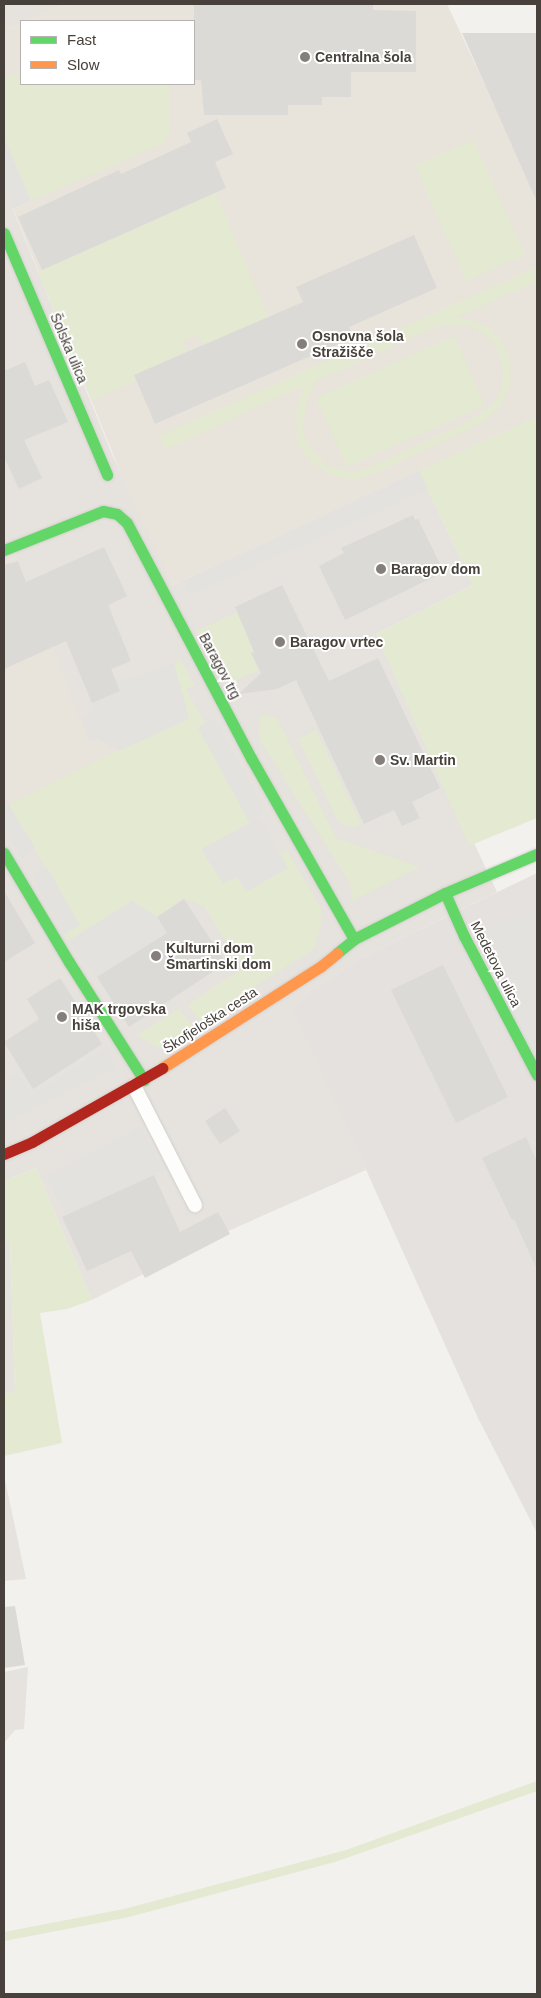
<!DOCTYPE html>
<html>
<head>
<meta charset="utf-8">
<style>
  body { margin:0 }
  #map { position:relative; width:541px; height:1998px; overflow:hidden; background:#f3f1ee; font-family:Helvetica,sans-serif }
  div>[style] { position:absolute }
  .residential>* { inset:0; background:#e6e2dd }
  .industrial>* { inset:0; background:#e4e1de }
  .education>* { inset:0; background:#e8e3db }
  .green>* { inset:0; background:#e4e9d2 }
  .parking>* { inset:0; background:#e4e2df }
  .building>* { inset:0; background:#dcdad7 }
  .roads { filter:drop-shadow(0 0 1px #d1cfcc) drop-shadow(0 0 1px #d1cfcc) }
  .lane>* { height:14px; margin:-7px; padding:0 7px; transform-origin:7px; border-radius:7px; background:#fdfdfc }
  .fast>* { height:11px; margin:-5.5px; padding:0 5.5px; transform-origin:5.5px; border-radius:5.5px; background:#63d668 }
  .slow>* { height:11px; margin:-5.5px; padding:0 5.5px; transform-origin:5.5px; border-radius:5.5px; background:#ff974d }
  .jam>* { height:11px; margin:-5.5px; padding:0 5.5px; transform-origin:5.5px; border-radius:5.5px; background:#b3261e }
  .dots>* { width:14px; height:14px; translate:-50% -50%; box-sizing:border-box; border:2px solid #fff; border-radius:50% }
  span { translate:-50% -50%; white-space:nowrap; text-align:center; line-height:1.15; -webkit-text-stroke:4px #fff; paint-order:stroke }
  .poi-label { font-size:14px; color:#48413b; font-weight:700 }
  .left { translate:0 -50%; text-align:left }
  .street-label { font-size:14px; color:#48413b }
  .frame { position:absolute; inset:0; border:5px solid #48413b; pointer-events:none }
  .legend { position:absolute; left:20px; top:20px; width:175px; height:65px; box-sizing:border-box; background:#fff; border:1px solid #b6b3b1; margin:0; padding:6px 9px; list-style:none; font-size:15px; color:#48413b }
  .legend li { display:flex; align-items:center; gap:10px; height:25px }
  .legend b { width:25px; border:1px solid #b6b3b1 }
</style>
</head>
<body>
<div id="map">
  <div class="residential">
    <div style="clip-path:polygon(4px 4px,68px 4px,4px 30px)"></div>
    <div style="clip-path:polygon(4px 137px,13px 210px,112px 454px,173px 585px,419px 471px,473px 585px,376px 634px,497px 892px,357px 960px,324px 983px,294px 1008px,366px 1170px,226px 1232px,92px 1300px,36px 1168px,4px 1181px)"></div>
    <div style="clip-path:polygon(10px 1240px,15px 1392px,4px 1394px,4px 1242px)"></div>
    <div style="clip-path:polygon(4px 1475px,26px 1579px,4px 1581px)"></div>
    <div style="clip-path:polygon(28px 1667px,24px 1729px,15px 1730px,4px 1743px,4px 1672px)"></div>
  </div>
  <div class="industrial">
    <div style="clip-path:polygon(537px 873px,537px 1533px,478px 1418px,293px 1008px,324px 983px,357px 960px)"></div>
  </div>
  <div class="education">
    <div style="clip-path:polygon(68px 4px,447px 4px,537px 196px,537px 417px,173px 585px,138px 515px,13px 209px,31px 201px,4px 137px,4px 30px,21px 23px,21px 84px,194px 84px,194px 21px,26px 21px)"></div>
    <div style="clip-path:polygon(16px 552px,89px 741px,97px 738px,119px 751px,9px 805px,4px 795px,4px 557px)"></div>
  </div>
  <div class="green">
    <div style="clip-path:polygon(4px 76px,21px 76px,21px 84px,170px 84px,170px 134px,167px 135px,166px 142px,31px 201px,4px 137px)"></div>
    <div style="clip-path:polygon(473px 140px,525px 255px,466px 281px,415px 166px)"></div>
    <div style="clip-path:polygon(216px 193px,268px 317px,204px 346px,199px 334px,182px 341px,187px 351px,134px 375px,136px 381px,92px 401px,38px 272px)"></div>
    <div style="clip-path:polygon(evenodd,537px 267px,537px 282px,457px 317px,476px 321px,489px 328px,500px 340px,509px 356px,511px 370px,510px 387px,501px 406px,485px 421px,472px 428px,369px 476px,355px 480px,342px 478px,329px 474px,315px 465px,306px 456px,297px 442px,296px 414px,303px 386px,165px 450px,159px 436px,537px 267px,438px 326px,468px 326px,483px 333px,494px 344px,501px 360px,503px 375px,501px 391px,492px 405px,468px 422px,366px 469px,352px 473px,326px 465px,308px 445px,303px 430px,306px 406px,310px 393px,317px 381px,438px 326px)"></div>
    <div style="clip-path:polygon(454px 336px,485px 405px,347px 467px,316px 398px)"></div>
    <div style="clip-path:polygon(537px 417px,537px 818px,469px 846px,376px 634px,473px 585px,419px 471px)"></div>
    <div style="clip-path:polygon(237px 612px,263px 668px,235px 681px,226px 681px,196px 631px)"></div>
    <div style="clip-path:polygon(180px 659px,195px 685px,186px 689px,205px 723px,198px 728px,250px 823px,202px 849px,237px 877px,288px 869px,279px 854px,287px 850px,321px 908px,321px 925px,314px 949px,200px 1021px,188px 1005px,243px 968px,204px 906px,184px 899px,157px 917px,132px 901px,68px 941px,64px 934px,79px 925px,9px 805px,134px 742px,188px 719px,174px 663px)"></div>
    <div style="clip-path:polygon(260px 715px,277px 718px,336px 838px,420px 867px,352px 901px,350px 883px,259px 739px)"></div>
    <div style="clip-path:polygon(316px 730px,361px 824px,353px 827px,343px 825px,337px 819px,298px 739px)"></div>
    <div style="clip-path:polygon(179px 1009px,193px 1026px,158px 1048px,137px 1035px)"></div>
    <div style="clip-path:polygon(36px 1168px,92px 1300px,67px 1309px,40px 1313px,62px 1443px,4px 1456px,4px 1394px,15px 1392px,10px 1241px,4px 1242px,4px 1181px)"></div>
    <div style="clip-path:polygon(537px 1781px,537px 1791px,335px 1862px,125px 1918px,4px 1941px,4px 1932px,124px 1909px,346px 1850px)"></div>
  </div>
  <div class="parking">
    <div style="clip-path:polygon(4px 137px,31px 201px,13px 209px,4px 188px)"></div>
    <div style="clip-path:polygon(419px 471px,428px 489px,190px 595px,183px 581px)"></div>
    <div style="clip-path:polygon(174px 663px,189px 719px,119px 751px,98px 739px,89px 741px,81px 719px,92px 711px,92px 703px,120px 691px,116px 682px)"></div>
    <div style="clip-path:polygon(214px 718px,265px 811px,249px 821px,198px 728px)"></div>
    <div style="clip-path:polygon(9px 805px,35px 848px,21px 857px,4px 830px,4px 808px)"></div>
    <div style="clip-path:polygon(260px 818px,288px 868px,246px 892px,237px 877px,223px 884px,201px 849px)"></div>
    <div style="clip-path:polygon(47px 867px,80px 925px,64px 934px,32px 876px)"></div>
    <div style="clip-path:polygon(132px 901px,157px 917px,167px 933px,97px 978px,68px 941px)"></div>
    <div style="clip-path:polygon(537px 910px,537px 1075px,464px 936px)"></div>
    <div style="clip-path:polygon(107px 1047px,116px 1068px,4px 1124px,4px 1079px,15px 1072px,33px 1095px)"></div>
    <div style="clip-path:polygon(141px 1126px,162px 1170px,66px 1215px,47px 1177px)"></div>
  </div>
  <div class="building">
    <div style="clip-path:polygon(194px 4px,373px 4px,373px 10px,416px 11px,416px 72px,351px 72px,351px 97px,322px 97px,322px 105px,288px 105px,288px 115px,204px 115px,201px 80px,194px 80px)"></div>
    <div style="clip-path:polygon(462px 33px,537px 33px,537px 202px)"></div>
    <div style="clip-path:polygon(217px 119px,233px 154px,215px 162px,226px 188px,42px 270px,18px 217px,119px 170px,121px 174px,191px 142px,187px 133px)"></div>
    <div style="clip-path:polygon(414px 235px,437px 288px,349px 327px,354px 337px,155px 424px,134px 375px,303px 302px,296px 287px)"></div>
    <div style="clip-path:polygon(25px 362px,35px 386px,49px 380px,68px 422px,24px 440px,42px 478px,19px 489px,4px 457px,4px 371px)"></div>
    <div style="clip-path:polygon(413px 515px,415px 520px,418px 519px,444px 572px,345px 620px,319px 566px,344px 553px,341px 548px)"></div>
    <div style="clip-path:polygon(104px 547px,127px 596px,108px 605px,131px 661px,111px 669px,120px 691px,92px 703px,66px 641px,4px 669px,4px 565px,18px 561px,26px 582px)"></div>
    <div style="clip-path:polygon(282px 585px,329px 681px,378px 658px,440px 788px,412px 802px,420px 818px,402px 826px,394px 810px,364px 824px,296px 680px,277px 689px,239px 694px,261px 673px,251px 653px,254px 652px,235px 607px)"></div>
    <div style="clip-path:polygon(4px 891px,35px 943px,4px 962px)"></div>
    <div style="clip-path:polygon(184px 899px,226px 963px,129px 1027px,97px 977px,167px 933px,157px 917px)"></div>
    <div style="clip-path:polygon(443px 965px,508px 1097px,456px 1123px,391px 990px)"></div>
    <div style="clip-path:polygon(60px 978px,102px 1044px,33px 1089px,4px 1042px,39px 1019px,27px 999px)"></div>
    <div style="clip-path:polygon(225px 1108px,240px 1131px,220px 1144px,205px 1121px)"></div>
    <div style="clip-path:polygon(526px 1137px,537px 1162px,537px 1270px,514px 1219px,512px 1220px,482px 1158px)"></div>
    <div style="clip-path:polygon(154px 1175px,180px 1232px,218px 1212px,230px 1234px,145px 1278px,131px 1251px,87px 1271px,62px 1217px)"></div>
    <div style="clip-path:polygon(15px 1606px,25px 1665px,4px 1668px,4px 1607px)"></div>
  </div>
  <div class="roads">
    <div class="lane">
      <div style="left:134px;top:1086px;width:134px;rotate:62.9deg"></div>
    </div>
    <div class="fast">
      <div style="left:4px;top:233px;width:263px;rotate:66.9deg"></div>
      <div style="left:4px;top:550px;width:106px;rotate:-21.5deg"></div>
      <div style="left:103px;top:511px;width:14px;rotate:12deg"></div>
      <div style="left:117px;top:514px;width:13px;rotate:42deg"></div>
      <div style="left:127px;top:523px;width:266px;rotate:62.2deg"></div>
      <div style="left:251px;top:758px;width:208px;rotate:60.4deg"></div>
      <div style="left:4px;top:853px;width:127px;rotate:59.2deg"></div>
      <div style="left:69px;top:962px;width:140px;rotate:57.6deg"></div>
      <div style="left:445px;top:893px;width:47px;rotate:66.2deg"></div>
      <div style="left:464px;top:936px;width:157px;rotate:62.3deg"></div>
      <div style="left:337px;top:953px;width:22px;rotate:-39deg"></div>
      <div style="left:354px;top:939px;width:102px;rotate:-26.8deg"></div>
      <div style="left:445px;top:893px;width:100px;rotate:-23deg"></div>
    </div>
    <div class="slow">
      <div style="left:162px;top:1068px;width:188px;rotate:-32.6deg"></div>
      <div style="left:320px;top:967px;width:22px;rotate:-39deg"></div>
    </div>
    <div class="jam">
      <div style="left:4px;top:1154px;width:30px;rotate:-23deg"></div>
      <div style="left:32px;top:1142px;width:150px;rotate:-29.6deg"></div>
    </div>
  </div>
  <div class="dots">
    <div style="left:305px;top:57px;background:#847f7a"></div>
    <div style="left:302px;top:344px;background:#847f7a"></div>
    <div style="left:381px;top:569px;background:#847f7a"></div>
    <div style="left:280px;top:642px;background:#847f7a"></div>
    <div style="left:380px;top:760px;background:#847f7a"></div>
    <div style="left:156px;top:956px;background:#847f7a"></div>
    <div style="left:62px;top:1017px;background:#847f7a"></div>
  </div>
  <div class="poi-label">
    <span class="left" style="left:315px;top:57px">Centralna šola</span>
    <span class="left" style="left:312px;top:344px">Osnovna šola<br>Stražišče</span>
    <span class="left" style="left:391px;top:569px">Baragov dom</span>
    <span class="left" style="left:290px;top:642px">Baragov vrtec</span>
    <span class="left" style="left:390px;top:760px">Sv. Martin</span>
    <span class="left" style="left:166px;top:956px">Kulturni dom<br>Šmartinski dom</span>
    <span class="left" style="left:72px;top:1017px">MAK trgovska<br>hiša</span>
  </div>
  <div class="street-label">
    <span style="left:69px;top:348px;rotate:67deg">Šolska ulica</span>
    <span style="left:220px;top:666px;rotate:62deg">Baragov trg</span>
    <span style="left:496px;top:964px;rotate:63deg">Medetova ulica</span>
    <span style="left:210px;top:1020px;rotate:-33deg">Škofjeloška cesta</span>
  </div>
  <div class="frame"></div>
  <ul class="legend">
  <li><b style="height:6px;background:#63d668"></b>Fast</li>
  <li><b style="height:6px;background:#ff974d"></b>Slow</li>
  </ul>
</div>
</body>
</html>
